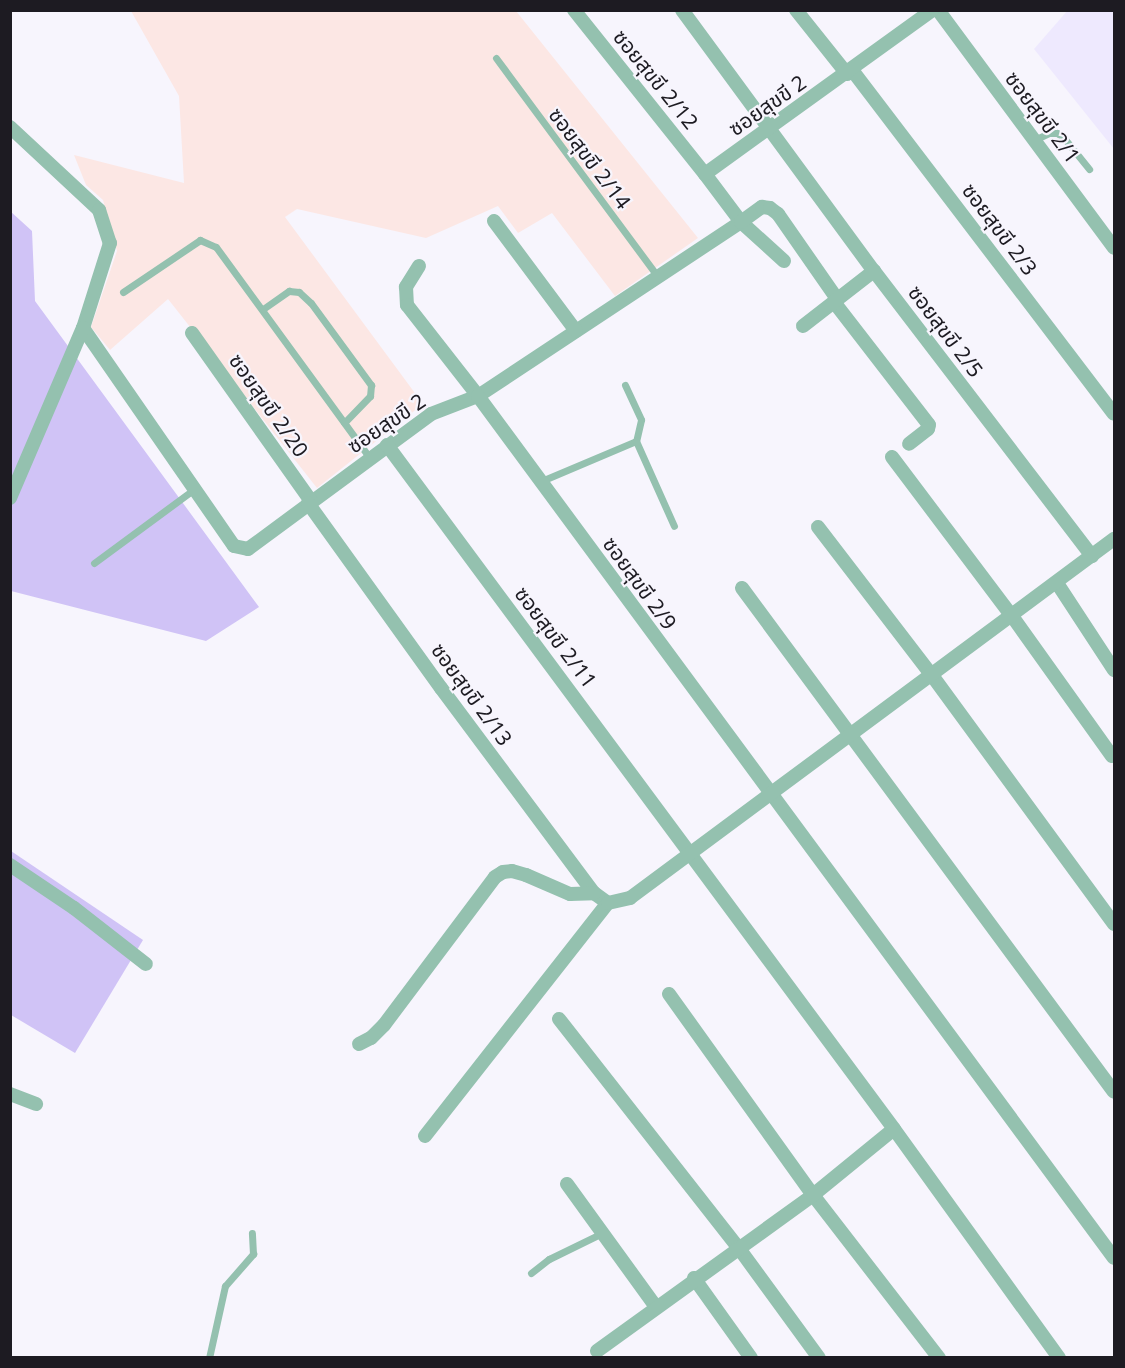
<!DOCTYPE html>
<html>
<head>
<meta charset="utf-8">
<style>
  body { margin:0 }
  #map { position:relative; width:1125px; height:1368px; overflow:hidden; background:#f7f5fd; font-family:"Noto Sans","Noto Sans Thai",sans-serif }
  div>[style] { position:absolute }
  .built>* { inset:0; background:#eee9fe }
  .industrial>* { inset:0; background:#fce7e4 }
  .green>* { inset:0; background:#d0c3f6 }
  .service>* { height:7px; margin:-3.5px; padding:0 3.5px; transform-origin:3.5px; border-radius:3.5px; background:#94c1af }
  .minor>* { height:14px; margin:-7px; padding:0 7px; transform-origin:7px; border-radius:7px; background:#94c1af }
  span { translate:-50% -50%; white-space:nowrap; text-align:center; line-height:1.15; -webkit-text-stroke:4.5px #f7f5fd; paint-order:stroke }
  .street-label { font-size:21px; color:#1d1b22 }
  .frame { position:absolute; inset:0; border:12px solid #1d1b22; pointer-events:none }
</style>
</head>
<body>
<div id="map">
  <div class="built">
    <div style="clip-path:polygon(1068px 10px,1114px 11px,1114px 149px,1034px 49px)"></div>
  </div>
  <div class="industrial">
    <div style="clip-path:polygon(131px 11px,516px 11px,698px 238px,615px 296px,552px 213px,518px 233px,498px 206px,426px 238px,297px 209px,285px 217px,423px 404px,317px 488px,168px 299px,110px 350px,91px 327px,117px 251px,103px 200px,86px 185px,74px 155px,184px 183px,179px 96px)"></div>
  </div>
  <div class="green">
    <div style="clip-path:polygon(10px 211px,32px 231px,35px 301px,259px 607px,206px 641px,11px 591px)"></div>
    <div style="clip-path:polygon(11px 851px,143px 940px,75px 1053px,11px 1015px)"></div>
  </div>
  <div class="service">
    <div style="left:496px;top:58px;width:272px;rotate:53.5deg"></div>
    <div style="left:1034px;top:140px;width:17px;rotate:-25deg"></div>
    <div style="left:1049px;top:133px;width:8px"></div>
    <div style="left:1057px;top:133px;width:9px;rotate:36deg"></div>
    <div style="left:1064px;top:138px;width:40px;rotate:51deg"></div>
    <div style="left:123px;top:292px;width:93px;rotate:-34deg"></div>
    <div style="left:200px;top:240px;width:17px;rotate:24deg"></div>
    <div style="left:216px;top:247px;width:261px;rotate:53.9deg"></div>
    <div style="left:263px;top:309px;width:32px;rotate:-35deg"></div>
    <div style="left:289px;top:291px;width:10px;rotate:6deg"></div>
    <div style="left:299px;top:292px;width:16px;rotate:43deg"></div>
    <div style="left:311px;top:303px;width:102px;rotate:53.8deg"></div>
    <div style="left:371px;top:385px;width:11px;rotate:95deg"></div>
    <div style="left:370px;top:396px;width:37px;rotate:134deg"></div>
    <div style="left:625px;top:385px;width:38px;rotate:65deg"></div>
    <div style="left:641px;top:420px;width:22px;rotate:103deg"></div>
    <div style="left:539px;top:482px;width:105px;rotate:-22.9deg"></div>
    <div style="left:636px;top:441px;width:93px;rotate:65.9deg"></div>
    <div style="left:94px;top:563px;width:123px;rotate:-36.4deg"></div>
    <div style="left:531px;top:1273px;width:23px;rotate:-38deg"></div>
    <div style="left:549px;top:1259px;width:59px;rotate:-26.1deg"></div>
    <div style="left:209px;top:1358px;width:74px;rotate:-77.5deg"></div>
    <div style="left:225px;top:1286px;width:43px;rotate:-48.8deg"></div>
    <div style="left:253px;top:1254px;width:21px;rotate:-93deg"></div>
  </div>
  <div class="minor">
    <div style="left:574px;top:10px;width:210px;rotate:51.4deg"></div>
    <div style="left:682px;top:10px;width:324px;rotate:53.7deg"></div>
    <div style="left:874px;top:271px;width:359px;rotate:52.6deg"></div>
    <div style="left:796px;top:10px;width:82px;rotate:51.4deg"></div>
    <div style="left:938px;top:10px;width:296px;rotate:53.5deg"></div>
    <div style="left:852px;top:70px;width:432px;rotate:52.7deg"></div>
    <div style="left:10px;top:127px;width:122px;rotate:43deg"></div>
    <div style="left:99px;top:210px;width:35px;rotate:72deg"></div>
    <div style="left:110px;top:243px;width:89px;rotate:107.6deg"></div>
    <div style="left:83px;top:328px;width:265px;rotate:55.3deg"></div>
    <div style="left:234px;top:546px;width:14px;rotate:12deg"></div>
    <div style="left:248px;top:549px;width:227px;rotate:-36.4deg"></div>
    <div style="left:431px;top:414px;width:50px;rotate:-21deg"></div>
    <div style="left:478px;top:396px;width:315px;rotate:-33.5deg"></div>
    <div style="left:741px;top:222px;width:60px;rotate:-126.9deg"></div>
    <div style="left:705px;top:174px;width:280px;rotate:-35.8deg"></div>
    <div style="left:494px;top:221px;width:137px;rotate:53.3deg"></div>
    <div style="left:784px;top:261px;width:58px;rotate:-137.8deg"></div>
    <div style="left:741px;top:222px;width:26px;rotate:-36deg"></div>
    <div style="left:762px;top:207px;width:8px;rotate:7deg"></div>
    <div style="left:770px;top:208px;width:10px;rotate:37deg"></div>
    <div style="left:778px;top:214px;width:103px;rotate:55.2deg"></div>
    <div style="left:419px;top:266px;width:25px;rotate:122deg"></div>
    <div style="left:406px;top:287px;width:18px;rotate:87deg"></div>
    <div style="left:407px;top:305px;width:115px;rotate:52deg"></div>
    <div style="left:478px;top:396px;width:1071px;rotate:53.58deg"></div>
    <div style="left:834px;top:302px;width:155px;rotate:52.3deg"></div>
    <div style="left:929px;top:425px;width:4px;rotate:104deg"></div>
    <div style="left:928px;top:429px;width:24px;rotate:142deg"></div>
    <div style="left:803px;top:326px;width:90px;rotate:-37.8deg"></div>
    <div style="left:192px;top:333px;width:206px;rotate:54.7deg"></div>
    <div style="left:387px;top:445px;width:851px;rotate:53.45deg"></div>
    <div style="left:894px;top:1129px;width:282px;rotate:54.2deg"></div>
    <div style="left:892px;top:457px;width:199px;rotate:53deg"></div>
    <div style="left:1012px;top:616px;width:172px;rotate:54.5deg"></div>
    <div style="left:10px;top:498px;width:185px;rotate:-66.8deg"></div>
    <div style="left:308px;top:503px;width:228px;rotate:54.3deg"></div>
    <div style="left:441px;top:688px;width:256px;rotate:53.3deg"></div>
    <div style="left:594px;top:893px;width:17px;rotate:36deg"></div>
    <div style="left:818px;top:527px;width:185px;rotate:52.5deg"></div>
    <div style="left:931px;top:674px;width:310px;rotate:53.8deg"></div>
    <div style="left:1057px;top:583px;width:104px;rotate:56.8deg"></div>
    <div style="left:742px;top:588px;width:626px;rotate:53.57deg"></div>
    <div style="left:10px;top:865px;width:77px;rotate:33.9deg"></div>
    <div style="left:74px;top:908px;width:91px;rotate:37.9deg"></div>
    <div style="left:669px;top:994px;width:247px;rotate:54.4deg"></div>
    <div style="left:813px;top:1195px;width:206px;rotate:52.3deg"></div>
    <div style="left:559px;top:1019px;width:290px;rotate:51.9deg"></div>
    <div style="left:738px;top:1247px;width:137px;rotate:53.9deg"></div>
    <div style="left:359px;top:1044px;width:13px;rotate:-27deg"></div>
    <div style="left:371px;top:1038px;width:18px;rotate:-45deg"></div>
    <div style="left:384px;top:1025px;width:185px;rotate:-53.1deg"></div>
    <div style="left:495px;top:877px;width:9px;rotate:-32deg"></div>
    <div style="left:503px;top:872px;width:9px;rotate:-6deg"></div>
    <div style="left:512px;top:871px;width:15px;rotate:16deg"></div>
    <div style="left:526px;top:875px;width:48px;rotate:23.4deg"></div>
    <div style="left:570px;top:894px;width:24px;rotate:-2deg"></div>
    <div style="left:10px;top:1094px;width:28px;rotate:21deg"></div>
    <div style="left:425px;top:1136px;width:296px;rotate:-51.9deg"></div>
    <div style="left:608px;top:903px;width:23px;rotate:-13deg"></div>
    <div style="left:630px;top:898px;width:603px;rotate:-36.57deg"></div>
    <div style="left:567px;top:1184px;width:152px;rotate:54.1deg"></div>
    <div style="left:694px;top:1278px;width:98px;rotate:54.5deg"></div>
    <div style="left:597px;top:1351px;width:266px;rotate:-35.8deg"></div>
    <div style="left:813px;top:1195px;width:104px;rotate:-39.2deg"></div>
  </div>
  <div class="street-label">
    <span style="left:656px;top:79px;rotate:51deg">ซอยสุขขี 2/12</span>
    <span style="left:767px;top:105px;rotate:-35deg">ซอยสุขขี 2</span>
    <span style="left:1043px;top:117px;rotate:53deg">ซอยสุขขี 2/1</span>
    <span style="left:590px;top:158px;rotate:53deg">ซอยสุขขี 2/14</span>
    <span style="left:1000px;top:229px;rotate:53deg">ซอยสุขขี 2/3</span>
    <span style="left:946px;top:331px;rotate:53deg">ซอยสุขขี 2/5</span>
    <span style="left:269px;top:405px;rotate:55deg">ซอยสุขขี 2/20</span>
    <span style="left:386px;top:423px;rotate:-34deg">ซอยสุขขี 2</span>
    <span style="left:640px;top:583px;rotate:54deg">ซอยสุขขี 2/9</span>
    <span style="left:556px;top:637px;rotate:53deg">ซอยสุขขี 2/11</span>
    <span style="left:472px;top:694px;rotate:54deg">ซอยสุขขี 2/13</span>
  </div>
  <div class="frame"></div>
</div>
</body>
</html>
